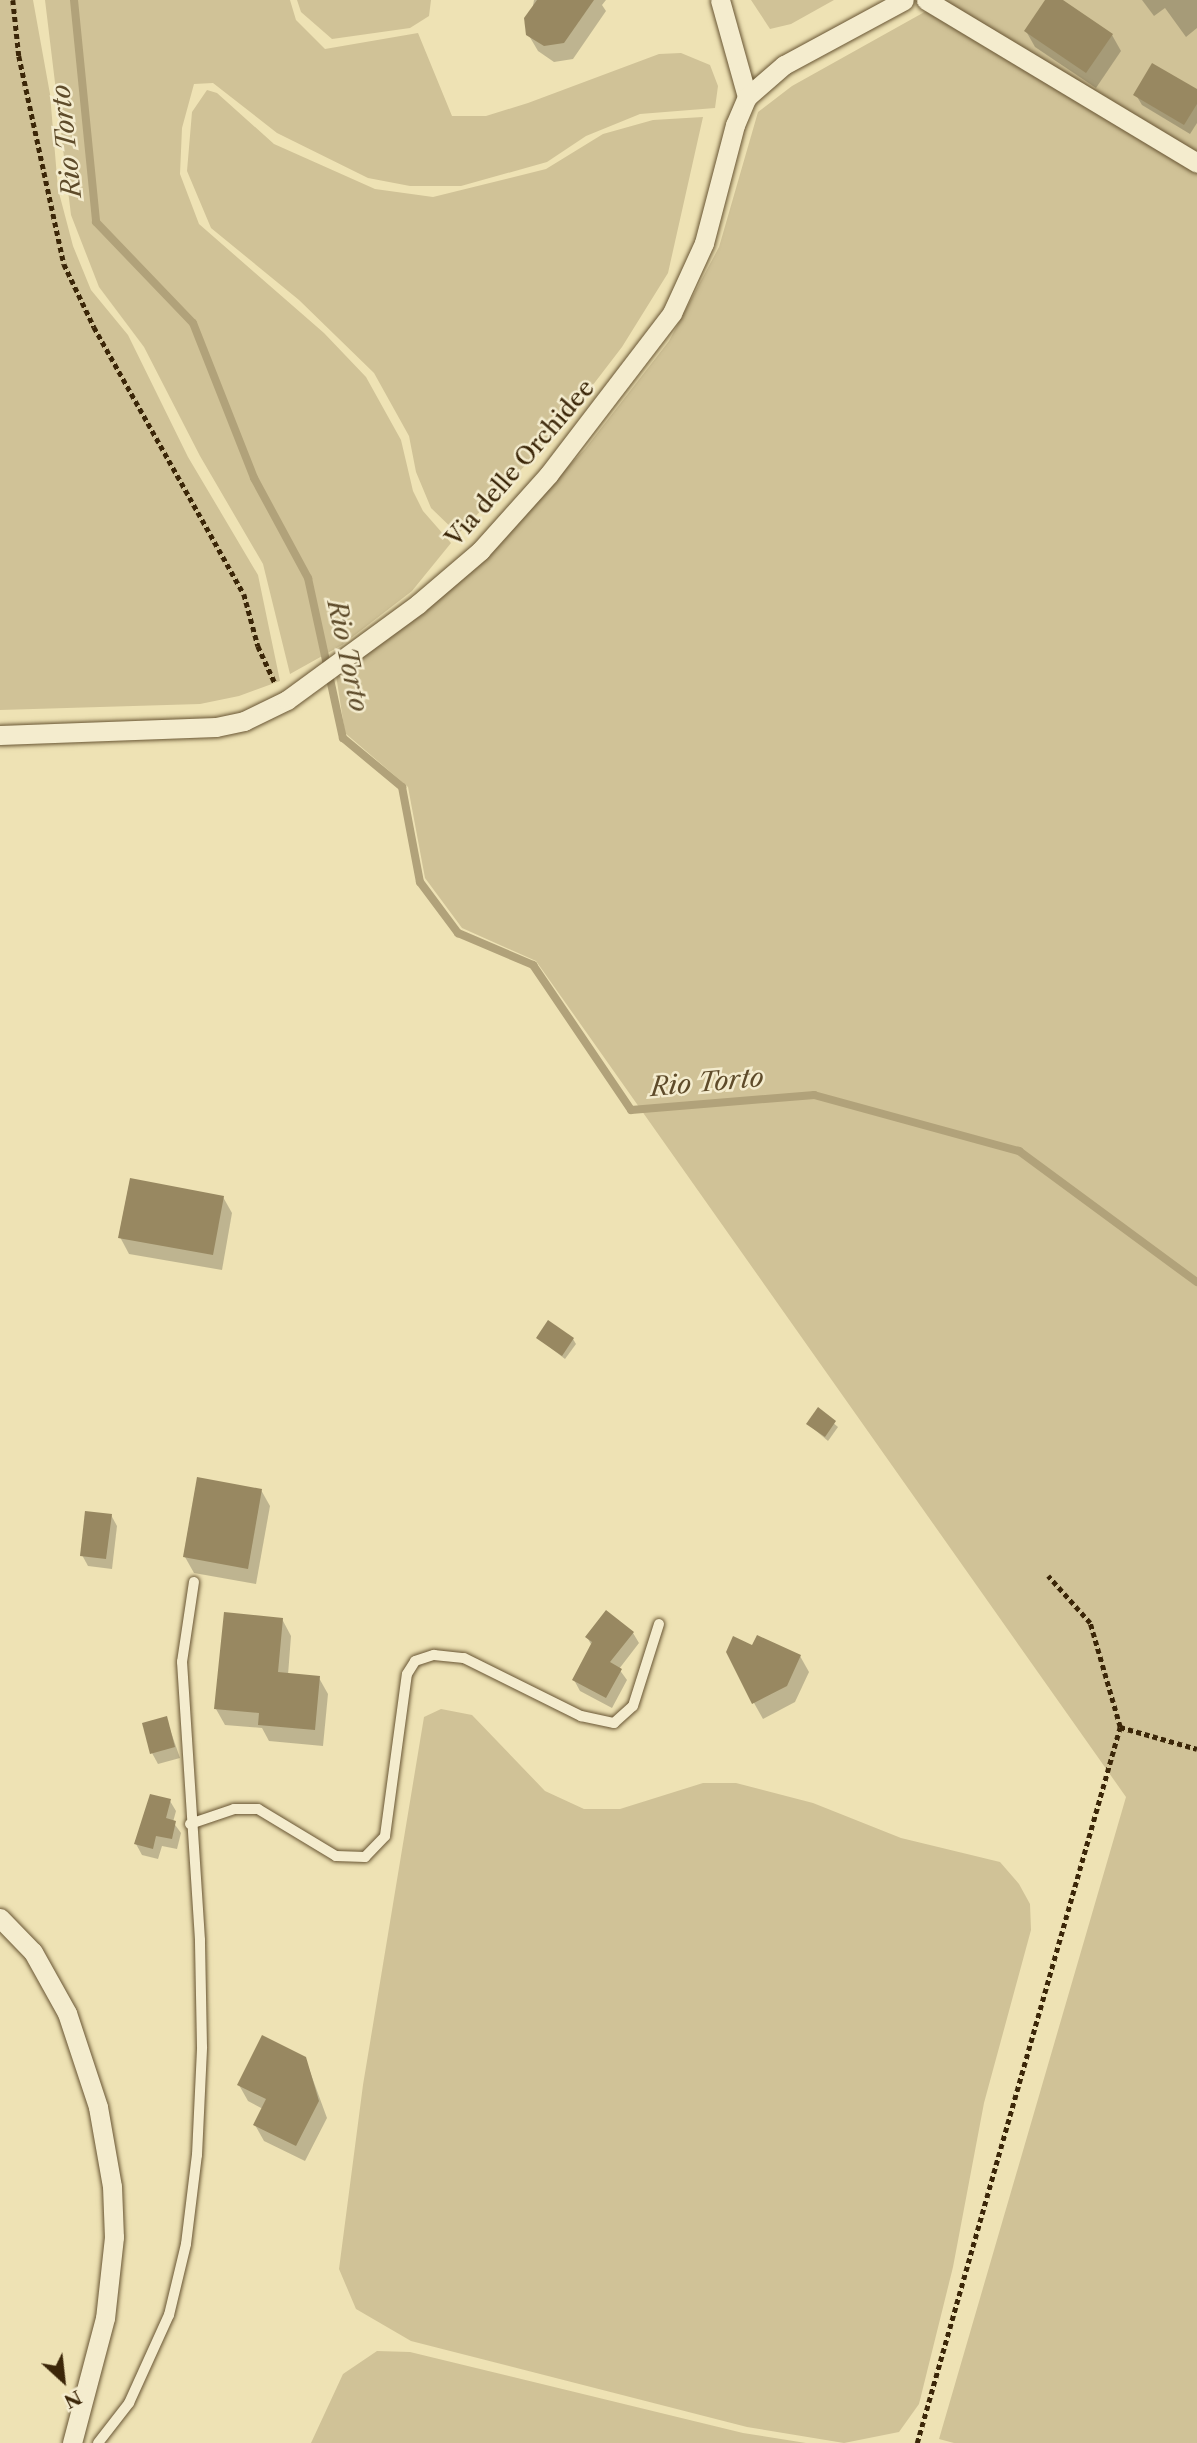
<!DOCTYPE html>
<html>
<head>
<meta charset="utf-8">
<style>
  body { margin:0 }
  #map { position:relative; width:1197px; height:2443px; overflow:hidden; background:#eee2b4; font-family:"Libre Caslon Text",serif }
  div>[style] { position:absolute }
  .green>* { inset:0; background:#d0c297 }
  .shadow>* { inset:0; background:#0003 }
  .stream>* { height:8px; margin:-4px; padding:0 4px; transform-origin:4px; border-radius:4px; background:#b1a27a }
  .building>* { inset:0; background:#988861 }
  .path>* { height:4.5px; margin-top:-2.25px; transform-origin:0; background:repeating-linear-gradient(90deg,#3b2608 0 5px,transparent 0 8.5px) }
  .roads { filter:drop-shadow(0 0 2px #685533) drop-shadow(0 0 2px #685533) }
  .service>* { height:10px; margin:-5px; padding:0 5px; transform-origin:5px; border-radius:5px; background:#f4ecce }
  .minor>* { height:19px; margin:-9.5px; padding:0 9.5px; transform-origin:9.5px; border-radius:9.5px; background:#f4ecce }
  span { translate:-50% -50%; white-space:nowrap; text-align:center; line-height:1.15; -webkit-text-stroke:5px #f4ecce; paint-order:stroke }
  .street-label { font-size:24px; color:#3b2608 }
  .water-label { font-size:26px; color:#5e4b2a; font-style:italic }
  .north { position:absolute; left:28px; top:2345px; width:70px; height:70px; -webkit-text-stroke:5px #f4ecce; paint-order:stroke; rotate:153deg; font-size:19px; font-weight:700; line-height:28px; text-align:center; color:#3b2608 }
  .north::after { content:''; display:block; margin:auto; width:24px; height:32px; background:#3b2608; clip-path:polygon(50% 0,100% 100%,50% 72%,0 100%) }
</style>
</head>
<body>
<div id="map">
  <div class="green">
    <div style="clip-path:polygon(0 0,33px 0,50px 94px,58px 189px,73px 246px,91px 290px,128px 335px,188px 457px,258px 575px,280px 681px,239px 696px,200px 704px,0 710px)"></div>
    <div style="clip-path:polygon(45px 0,290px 0,296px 20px,325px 49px,418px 33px,452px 116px,486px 116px,528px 103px,659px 54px,681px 53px,710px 65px,718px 86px,715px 108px,640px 114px,586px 136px,547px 162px,461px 186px,410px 186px,368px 178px,277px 133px,213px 83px,194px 84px,182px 128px,180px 174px,199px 224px,324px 333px,366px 377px,401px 440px,413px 491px,423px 511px,451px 543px,412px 591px,342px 645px,290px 674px,263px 564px,200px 456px,144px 347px,99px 287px,71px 215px)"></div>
    <div style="clip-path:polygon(297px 0,431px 0,429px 16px,410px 28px,332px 39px,301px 12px)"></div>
    <div style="clip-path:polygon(751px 0,834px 0,791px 24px,770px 29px)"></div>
    <div style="clip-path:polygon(946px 0,1197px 0,1197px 2443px,954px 2443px,939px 2439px,1126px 1797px,536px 961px,462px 928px,425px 878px,408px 787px,345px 733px,336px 675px,453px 587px,585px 449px,669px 341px,719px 247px,758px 112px,792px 86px)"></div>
    <div style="clip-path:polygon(207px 90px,217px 93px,274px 144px,375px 189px,433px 197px,546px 169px,603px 134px,653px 120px,703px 117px,668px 273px,622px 347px,553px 437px,458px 534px,431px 508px,416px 472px,409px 436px,374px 373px,299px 300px,211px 228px,187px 171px,192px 112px)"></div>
    <div style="clip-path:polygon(441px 1709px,472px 1715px,545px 1791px,584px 1809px,620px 1809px,703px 1783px,736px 1783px,813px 1803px,901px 1838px,1000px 1862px,1019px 1884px,1030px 1904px,1031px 1930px,984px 2103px,953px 2267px,919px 2404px,899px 2432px,844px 2443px,747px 2427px,411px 2341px,356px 2309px,339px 2269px,363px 2085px,424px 1717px)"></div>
    <div style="clip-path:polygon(377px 2351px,410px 2352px,743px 2433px,806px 2443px,311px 2443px,343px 2374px)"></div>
  </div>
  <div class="shadow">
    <div style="clip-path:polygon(534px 0,606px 0,602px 5px,606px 11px,573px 59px,554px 62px,538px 51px,528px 34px)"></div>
    <div style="clip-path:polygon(1047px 0,1060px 0,1112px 35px,1121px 51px,1096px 88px,1035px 47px,1026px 31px)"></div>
    <div style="clip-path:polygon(1142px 0,1197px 0,1197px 28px,1186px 37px,1165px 8px,1154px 16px)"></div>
    <div style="clip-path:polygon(1197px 91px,1197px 123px,1190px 134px,1142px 105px,1136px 95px)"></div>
    <div style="clip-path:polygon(223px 1197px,232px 1213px,222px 1270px,129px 1254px,120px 1237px)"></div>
    <div style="clip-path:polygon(538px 1338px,573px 1339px,576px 1344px,565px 1359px)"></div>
    <div style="clip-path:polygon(818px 1410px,838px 1427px,828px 1441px,808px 1424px)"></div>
    <div style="clip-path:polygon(261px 1490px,270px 1506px,256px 1584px,194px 1573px,185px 1557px)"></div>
    <div style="clip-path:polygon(111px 1515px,117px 1526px,112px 1569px,88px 1566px,82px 1555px)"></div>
    <div style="clip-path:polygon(282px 1619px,291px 1636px,288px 1675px,319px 1678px,328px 1694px,323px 1746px,269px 1741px,262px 1728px,225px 1725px,216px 1709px)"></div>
    <div style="clip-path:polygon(633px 1633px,639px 1643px,619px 1669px,627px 1680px,612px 1708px,580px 1691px,574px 1680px,592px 1646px,587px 1637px)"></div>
    <div style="clip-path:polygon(753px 1647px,800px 1656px,809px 1672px,795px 1702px,763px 1719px,754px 1703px)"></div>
    <div style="clip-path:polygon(166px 1718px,180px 1758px,158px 1764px,152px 1753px)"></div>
    <div style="clip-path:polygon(170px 1801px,176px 1811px,173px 1822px,181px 1833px,177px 1849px,162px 1846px,158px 1859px,142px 1855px,136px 1844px)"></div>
    <div style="clip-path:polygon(305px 2058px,327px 2118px,305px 2161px,264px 2141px,255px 2125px,263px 2109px,248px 2101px,239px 2085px)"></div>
  </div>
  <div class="stream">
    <div style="left:74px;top:0;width:223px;rotate:84.3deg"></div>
    <div style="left:96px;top:222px;width:140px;rotate:46.2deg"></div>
    <div style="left:193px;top:323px;width:167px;rotate:68.5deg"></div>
    <div style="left:254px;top:478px;width:114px;rotate:61.6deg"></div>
    <div style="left:308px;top:578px;width:164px;rotate:77.7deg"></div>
    <div style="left:343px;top:738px;width:77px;rotate:39.7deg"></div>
    <div style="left:402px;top:787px;width:97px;rotate:79.3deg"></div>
    <div style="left:420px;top:882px;width:64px;rotate:53.3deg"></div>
    <div style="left:458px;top:933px;width:82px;rotate:23.1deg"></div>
    <div style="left:533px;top:965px;width:175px;rotate:55.9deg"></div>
    <div style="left:631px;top:1110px;width:184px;rotate:-4.7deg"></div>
    <div style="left:814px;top:1095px;width:213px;rotate:15.3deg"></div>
    <div style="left:1019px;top:1151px;width:221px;rotate:36.4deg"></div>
  </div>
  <div class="building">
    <div style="clip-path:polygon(537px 0,594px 0,564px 43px,544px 46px,526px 35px,524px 18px)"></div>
    <div style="clip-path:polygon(1045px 0,1063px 0,1113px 34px,1086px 73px,1024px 31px)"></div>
    <div style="clip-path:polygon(1152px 63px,1197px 89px,1197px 104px,1184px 125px,1133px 95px)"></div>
    <div style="clip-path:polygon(130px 1178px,224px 1196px,213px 1255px,118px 1238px)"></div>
    <div style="clip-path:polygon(548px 1320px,574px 1338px,562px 1356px,536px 1338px)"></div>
    <div style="clip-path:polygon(818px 1407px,836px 1421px,825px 1437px,806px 1424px)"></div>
    <div style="clip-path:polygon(197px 1477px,262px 1489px,248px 1569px,183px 1557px)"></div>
    <div style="clip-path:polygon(85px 1511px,112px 1514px,106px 1559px,80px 1556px)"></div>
    <div style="clip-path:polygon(606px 1610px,634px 1632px,610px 1662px,622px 1669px,606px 1698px,572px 1680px,592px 1642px,585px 1637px)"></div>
    <div style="clip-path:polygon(224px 1612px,283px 1618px,278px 1672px,320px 1676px,315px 1730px,258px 1725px,259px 1713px,214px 1709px)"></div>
    <div style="clip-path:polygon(757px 1635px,801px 1655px,787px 1686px,752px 1704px,726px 1652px,733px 1636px,752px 1645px)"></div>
    <div style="clip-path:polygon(167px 1716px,175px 1747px,150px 1754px,142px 1723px)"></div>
    <div style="clip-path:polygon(150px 1794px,171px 1799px,166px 1818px,176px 1821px,172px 1839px,156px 1836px,153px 1849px,134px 1844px)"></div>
    <div style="clip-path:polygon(262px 2035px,306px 2057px,319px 2101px,296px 2146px,253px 2125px,266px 2099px,237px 2085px)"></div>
  </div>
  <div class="path">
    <div style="left:13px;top:0;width:56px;rotate:83.9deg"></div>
    <div style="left:19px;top:56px;width:213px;rotate:77.8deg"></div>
    <div style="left:64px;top:264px;width:70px;rotate:64.5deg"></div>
    <div style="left:94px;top:327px;width:306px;rotate:60.7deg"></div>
    <div style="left:244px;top:594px;width:54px;rotate:74.9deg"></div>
    <div style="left:258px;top:646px;width:41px;rotate:65.3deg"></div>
    <div style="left:1120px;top:1727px;width:80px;rotate:15.9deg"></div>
    <div style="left:917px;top:2443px;width:744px;rotate:-74.17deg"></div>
    <div style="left:1120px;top:1727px;width:108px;rotate:-106.1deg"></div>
    <div style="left:1090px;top:1623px;width:63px;rotate:-131.8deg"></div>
  </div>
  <div class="roads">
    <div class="service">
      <div style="left:190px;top:1824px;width:46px;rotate:-18.8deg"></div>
      <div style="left:234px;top:1809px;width:24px"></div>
      <div style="left:258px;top:1809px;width:91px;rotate:31.1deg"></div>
      <div style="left:336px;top:1856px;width:29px;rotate:2deg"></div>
      <div style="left:365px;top:1857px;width:29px;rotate:-46deg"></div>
      <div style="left:385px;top:1836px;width:163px;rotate:-82.3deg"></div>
      <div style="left:407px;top:1674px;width:15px;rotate:-58deg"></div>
      <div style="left:415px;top:1661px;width:20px;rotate:-18deg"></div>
      <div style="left:434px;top:1655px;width:30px;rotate:6deg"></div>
      <div style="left:464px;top:1658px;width:131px;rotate:26.4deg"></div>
      <div style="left:581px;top:1716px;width:34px;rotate:12deg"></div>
      <div style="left:614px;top:1723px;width:25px;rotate:-42deg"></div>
      <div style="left:633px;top:1706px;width:86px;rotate:-72.4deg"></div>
      <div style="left:98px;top:2443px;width:51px;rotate:-52.2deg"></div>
      <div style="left:129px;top:2403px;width:97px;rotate:-65.6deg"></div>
      <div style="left:169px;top:2315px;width:73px;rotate:-76.5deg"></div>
      <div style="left:186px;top:2244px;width:90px;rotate:-83deg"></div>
      <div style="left:197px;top:2155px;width:108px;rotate:-87.3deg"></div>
      <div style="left:202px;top:2047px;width:107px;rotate:-91.1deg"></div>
      <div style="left:200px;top:1940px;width:279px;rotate:-93.7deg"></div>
      <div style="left:182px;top:1662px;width:81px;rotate:-81.5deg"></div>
    </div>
    <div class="minor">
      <div style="left:720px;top:0;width:101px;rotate:74.4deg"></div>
      <div style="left:926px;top:0;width:316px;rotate:31deg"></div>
      <div style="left:0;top:735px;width:216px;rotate:-2.1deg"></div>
      <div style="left:216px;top:727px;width:29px;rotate:-12deg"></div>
      <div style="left:244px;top:721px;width:48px;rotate:-26deg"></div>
      <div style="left:287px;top:700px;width:162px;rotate:-36.2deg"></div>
      <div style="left:418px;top:604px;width:82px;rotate:-40.5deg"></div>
      <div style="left:480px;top:551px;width:103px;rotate:-48.1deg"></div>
      <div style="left:549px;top:474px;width:203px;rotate:-52.6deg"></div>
      <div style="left:672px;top:313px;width:77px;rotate:-65.4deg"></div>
      <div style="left:704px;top:243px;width:122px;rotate:-75.3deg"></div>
      <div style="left:735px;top:125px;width:30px;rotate:-67deg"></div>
      <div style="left:747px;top:97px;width:49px;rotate:-40.9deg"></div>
      <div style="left:784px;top:65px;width:136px;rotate:-28.4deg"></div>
      <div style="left:0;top:1918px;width:47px;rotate:45.9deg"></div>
      <div style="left:33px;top:1952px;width:70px;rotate:60.9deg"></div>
      <div style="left:67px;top:2013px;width:99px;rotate:71.7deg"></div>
      <div style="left:98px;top:2107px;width:80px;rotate:80deg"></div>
      <div style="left:112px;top:2186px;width:51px;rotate:87.8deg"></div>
      <div style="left:114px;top:2237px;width:81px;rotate:96.3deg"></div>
      <div style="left:105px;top:2318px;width:129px;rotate:104.8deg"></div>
    </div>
  </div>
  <div class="street-label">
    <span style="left:520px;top:463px;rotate:-49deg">Via delle Orchidee</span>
  </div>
  <div class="water-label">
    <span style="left:67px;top:141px;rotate:-96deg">Rio Torto</span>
    <span style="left:347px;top:656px;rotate:78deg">Rio Torto</span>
    <span style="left:707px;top:1083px;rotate:-5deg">Rio Torto</span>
  </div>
  <div class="north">N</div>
</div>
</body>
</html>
